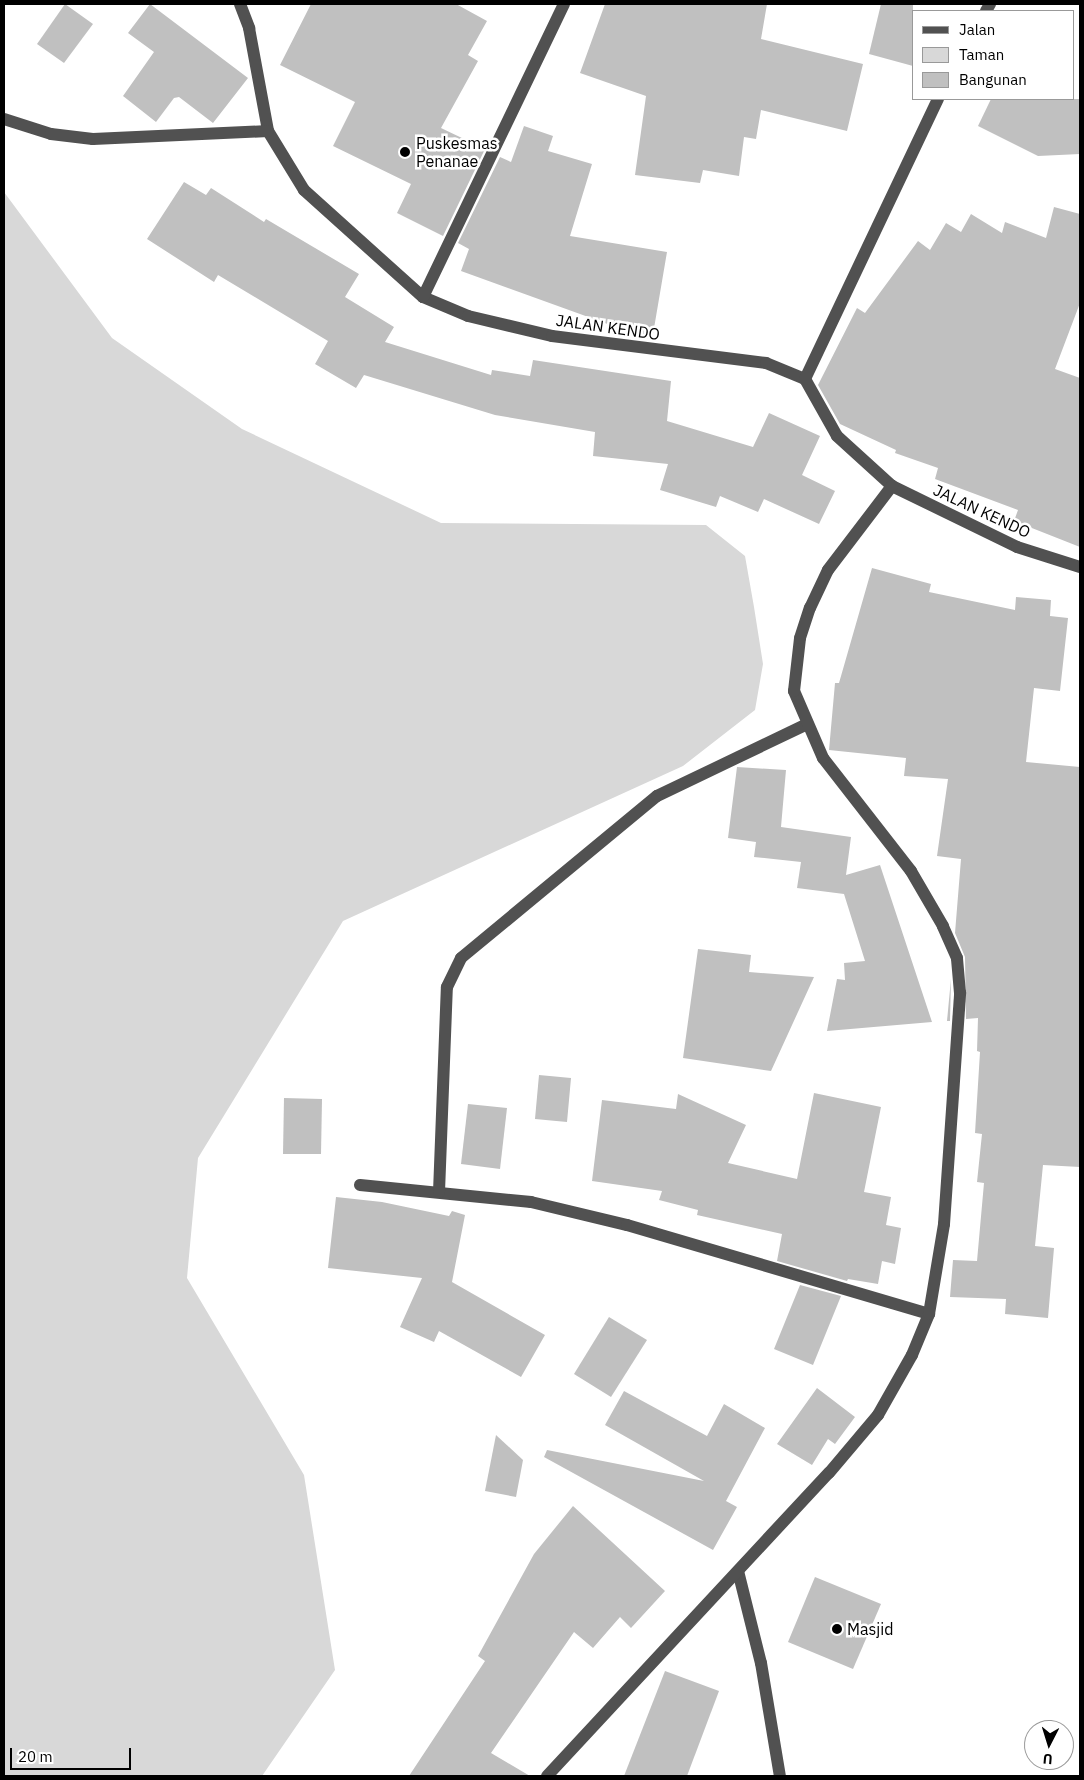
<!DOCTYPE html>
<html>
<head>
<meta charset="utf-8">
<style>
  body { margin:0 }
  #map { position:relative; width:1084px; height:1780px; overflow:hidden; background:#fff; font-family:"IBM Plex Sans",sans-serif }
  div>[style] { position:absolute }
  .green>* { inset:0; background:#d8d8d8 }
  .building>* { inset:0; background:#c0c0c0 }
  .minor>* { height:12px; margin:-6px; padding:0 6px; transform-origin:6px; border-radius:6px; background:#515151 }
  .dots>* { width:14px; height:14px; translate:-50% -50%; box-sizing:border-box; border:2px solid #fff; border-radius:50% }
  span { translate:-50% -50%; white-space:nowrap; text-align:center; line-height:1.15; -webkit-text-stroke:5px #fff; paint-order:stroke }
  .poi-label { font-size:16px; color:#000 }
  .left { translate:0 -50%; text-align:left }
  .street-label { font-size:16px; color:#000 }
  .frame { position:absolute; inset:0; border:5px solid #000; pointer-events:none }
  .legend { position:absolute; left:912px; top:10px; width:162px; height:90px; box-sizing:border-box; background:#fff; border:1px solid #999; margin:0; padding:6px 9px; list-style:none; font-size:15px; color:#000 }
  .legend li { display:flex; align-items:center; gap:10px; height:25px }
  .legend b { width:25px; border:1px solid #999 }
  .north { position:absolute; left:1024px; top:1720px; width:50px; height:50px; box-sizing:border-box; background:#fff; border:1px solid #999; border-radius:50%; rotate:185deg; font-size:14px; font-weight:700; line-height:20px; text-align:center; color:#000 }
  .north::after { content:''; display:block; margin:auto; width:18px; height:22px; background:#000; clip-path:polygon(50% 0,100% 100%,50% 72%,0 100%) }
  .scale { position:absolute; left:10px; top:1748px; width:121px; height:22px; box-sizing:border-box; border:2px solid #000; border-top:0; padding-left:6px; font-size:15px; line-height:18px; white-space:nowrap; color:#000; -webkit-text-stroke:4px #fff; paint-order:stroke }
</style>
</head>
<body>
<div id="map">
  <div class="green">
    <div style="clip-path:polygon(4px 192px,112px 338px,242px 429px,441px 523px,706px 525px,745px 556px,754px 607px,763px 664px,755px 710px,683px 766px,343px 921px,198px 1158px,187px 1278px,304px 1475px,335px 1670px,262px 1776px,4px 1776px)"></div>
  </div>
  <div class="building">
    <div style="clip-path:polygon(65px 4px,93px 24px,64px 63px,37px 44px)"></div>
    <div style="clip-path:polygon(150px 4px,248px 78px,213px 123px,179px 97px,174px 98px,156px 122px,123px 96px,154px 52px,128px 33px)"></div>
    <div style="clip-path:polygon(311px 4px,456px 4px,487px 21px,468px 55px,478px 61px,441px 128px,485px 149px,443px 236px,397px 213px,411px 184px,333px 146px,355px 102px,280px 65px)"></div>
    <div style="clip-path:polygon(605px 4px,767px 4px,761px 39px,863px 64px,847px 131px,761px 110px,756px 139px,744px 137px,739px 176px,703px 170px,700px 183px,635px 175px,646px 96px,580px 73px)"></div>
    <div style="clip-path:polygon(881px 4px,913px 4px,913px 66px,869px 54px)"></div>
    <div style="clip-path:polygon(991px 99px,1080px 99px,1080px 154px,1038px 156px,978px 126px)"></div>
    <div style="clip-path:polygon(524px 126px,553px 136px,548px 151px,592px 164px,570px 236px,667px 252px,652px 340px,461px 271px,469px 249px,458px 243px,500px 157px,511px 162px)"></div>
    <div style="clip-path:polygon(184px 182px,206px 195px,211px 188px,264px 222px,266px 219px,359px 274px,345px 297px,394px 327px,385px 342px,491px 375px,492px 370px,530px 376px,533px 360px,671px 381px,667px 421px,753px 447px,769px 413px,820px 436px,802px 475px,835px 491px,819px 524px,764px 499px,758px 512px,720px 496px,716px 507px,660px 490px,668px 464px,593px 456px,595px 432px,495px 415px,364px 375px,356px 388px,315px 364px,328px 341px,218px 275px,214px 282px,147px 239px)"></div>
    <div style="clip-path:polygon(1054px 207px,1080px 214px,1080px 303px,1055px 369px,1080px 378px,1080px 547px,1014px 521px,1018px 510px,935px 479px,938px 468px,895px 453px,896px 450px,840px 424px,818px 385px,857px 308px,865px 313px,918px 241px,930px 250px,946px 223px,961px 232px,971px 214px,1002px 233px,1005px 222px,1046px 238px)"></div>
    <div style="clip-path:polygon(872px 568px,931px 584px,929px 592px,1015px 610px,1016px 597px,1051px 600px,1050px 616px,1068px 618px,1060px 691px,1034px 688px,1026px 762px,1080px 767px,1080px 1167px,1043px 1165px,1035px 1246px,1054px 1248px,1048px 1318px,1005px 1314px,1006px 1299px,950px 1297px,953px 1260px,977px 1261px,984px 1183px,977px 1182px,982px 1134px,975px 1133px,980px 1052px,977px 1051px,978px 1018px,966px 1019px,965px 957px,955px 933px,961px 859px,937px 856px,948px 779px,904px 776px,906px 758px,829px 750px,835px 683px,839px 683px)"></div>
    <div style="clip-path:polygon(737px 767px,786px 770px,781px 827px,851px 837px,846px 875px,880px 865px,932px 1022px,827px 1031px,837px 979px,845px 980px,844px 963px,865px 961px,844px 894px,797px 888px,801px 862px,754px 857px,756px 842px,728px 838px)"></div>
    <div style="clip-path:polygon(698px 949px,751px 955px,749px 972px,814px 977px,771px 1071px,683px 1058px)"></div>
    <div style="clip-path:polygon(951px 979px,950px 1021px,947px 1021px)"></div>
    <div style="clip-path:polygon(539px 1075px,571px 1078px,567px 1122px,535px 1119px)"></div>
    <div style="clip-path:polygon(814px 1093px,881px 1107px,864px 1192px,891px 1197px,886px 1225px,901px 1228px,895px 1264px,882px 1261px,878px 1284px,848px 1279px,847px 1281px,777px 1261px,782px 1234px,697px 1215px,698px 1210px,659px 1200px,662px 1191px,592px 1181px,602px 1100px,676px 1109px,678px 1094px,746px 1125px,728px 1163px,797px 1179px)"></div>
    <div style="clip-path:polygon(284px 1098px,322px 1099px,321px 1154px,283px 1154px)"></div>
    <div style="clip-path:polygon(468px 1104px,507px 1108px,500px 1169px,461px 1164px)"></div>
    <div style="clip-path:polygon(336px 1197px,382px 1202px,449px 1216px,452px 1211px,465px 1215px,452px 1282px,545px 1335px,521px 1377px,439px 1331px,434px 1342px,400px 1327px,422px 1278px,328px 1268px)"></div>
    <div style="clip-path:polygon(800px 1285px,841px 1296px,813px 1365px,774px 1349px)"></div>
    <div style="clip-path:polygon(609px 1317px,647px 1340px,611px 1397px,574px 1374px)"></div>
    <div style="clip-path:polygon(817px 1388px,855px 1417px,835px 1444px,828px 1439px,812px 1465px,777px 1444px)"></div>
    <div style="clip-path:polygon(624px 1391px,707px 1436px,724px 1404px,765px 1428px,726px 1501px,737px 1507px,713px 1550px,544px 1457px,547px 1450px,704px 1481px,605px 1425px)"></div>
    <div style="clip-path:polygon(496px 1435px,523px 1460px,516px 1497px,485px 1491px)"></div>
    <div style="clip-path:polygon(573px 1506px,665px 1591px,631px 1628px,620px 1617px,593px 1648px,574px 1632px,491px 1753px,530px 1776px,409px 1776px,485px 1661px,478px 1656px,534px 1554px)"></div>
    <div style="clip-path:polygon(815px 1577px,881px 1604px,853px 1669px,788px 1642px)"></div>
    <div style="clip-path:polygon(665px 1671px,719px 1691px,687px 1776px,624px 1776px)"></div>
  </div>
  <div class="minor">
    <div style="left:240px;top:4px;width:26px;rotate:69deg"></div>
    <div style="left:249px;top:28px;width:105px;rotate:79.5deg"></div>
    <div style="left:268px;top:131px;width:69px;rotate:58.6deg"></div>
    <div style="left:304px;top:190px;width:160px;rotate:42deg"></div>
    <div style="left:423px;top:297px;width:49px;rotate:22.9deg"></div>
    <div style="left:468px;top:316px;width:86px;rotate:13.4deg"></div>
    <div style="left:552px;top:336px;width:216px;rotate:7.2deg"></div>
    <div style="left:766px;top:363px;width:42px;rotate:22.3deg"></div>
    <div style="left:805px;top:379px;width:65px;rotate:60.7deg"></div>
    <div style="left:837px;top:436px;width:74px;rotate:42.3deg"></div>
    <div style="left:892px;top:486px;width:139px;rotate:26deg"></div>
    <div style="left:1017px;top:547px;width:66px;rotate:17.6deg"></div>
    <div style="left:986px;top:11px;width:8px;rotate:-60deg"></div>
    <div style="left:4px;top:119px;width:49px;rotate:17.7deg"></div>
    <div style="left:51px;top:134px;width:42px;rotate:6.8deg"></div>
    <div style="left:93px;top:139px;width:175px;rotate:-2.6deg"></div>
    <div style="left:423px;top:297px;width:325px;rotate:-64.3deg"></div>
    <div style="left:805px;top:379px;width:310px;rotate:-64.6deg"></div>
    <div style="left:360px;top:1185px;width:172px;rotate:5.7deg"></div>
    <div style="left:531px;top:1202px;width:99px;rotate:13.5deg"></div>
    <div style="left:627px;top:1225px;width:315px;rotate:16.4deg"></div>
    <div style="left:439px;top:1192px;width:205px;rotate:-87.8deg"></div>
    <div style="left:447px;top:987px;width:32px;rotate:-64deg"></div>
    <div style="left:461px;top:958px;width:254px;rotate:-39.6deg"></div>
    <div style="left:657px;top:796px;width:166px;rotate:-25.6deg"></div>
    <div style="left:738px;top:1571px;width:95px;rotate:76deg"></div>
    <div style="left:761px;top:1663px;width:115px;rotate:80.5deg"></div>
    <div style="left:547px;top:1776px;width:414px;rotate:-47.1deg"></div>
    <div style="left:829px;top:1473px;width:76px;rotate:-49.8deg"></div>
    <div style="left:878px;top:1415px;width:69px;rotate:-60.5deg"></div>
    <div style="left:912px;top:1355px;width:44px;rotate:-67.5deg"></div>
    <div style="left:929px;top:1314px;width:91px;rotate:-80.5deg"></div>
    <div style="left:944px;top:1224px;width:232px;rotate:-86deg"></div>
    <div style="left:960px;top:993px;width:35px;rotate:-95deg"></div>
    <div style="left:957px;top:958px;width:35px;rotate:-114deg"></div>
    <div style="left:943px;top:926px;width:64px;rotate:-120.2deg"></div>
    <div style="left:911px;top:871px;width:143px;rotate:-127.9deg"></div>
    <div style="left:823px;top:758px;width:73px;rotate:-113.4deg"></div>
    <div style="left:794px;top:691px;width:53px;rotate:-83.5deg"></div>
    <div style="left:800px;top:638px;width:32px;rotate:-72deg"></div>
    <div style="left:810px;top:608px;width:42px;rotate:-64.7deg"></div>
    <div style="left:828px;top:570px;width:106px;rotate:-52.7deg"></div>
  </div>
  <div class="dots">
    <div style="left:405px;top:152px;background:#000"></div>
    <div style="left:837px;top:1629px;background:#000"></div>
  </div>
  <div class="poi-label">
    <span class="left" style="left:416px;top:152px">Puskesmas<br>Penanae</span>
    <span class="left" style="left:847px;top:1629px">Masjid</span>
  </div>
  <div class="street-label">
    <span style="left:608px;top:327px;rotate:8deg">JALAN KENDO</span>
    <span style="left:982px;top:511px;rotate:25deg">JALAN KENDO</span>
  </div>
  <div class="frame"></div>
  <ul class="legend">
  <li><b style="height:6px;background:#515151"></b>Jalan</li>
  <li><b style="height:14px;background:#d8d8d8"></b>Taman</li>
  <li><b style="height:14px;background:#c0c0c0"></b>Bangunan</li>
  </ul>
  <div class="north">U</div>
  <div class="scale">20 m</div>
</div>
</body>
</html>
